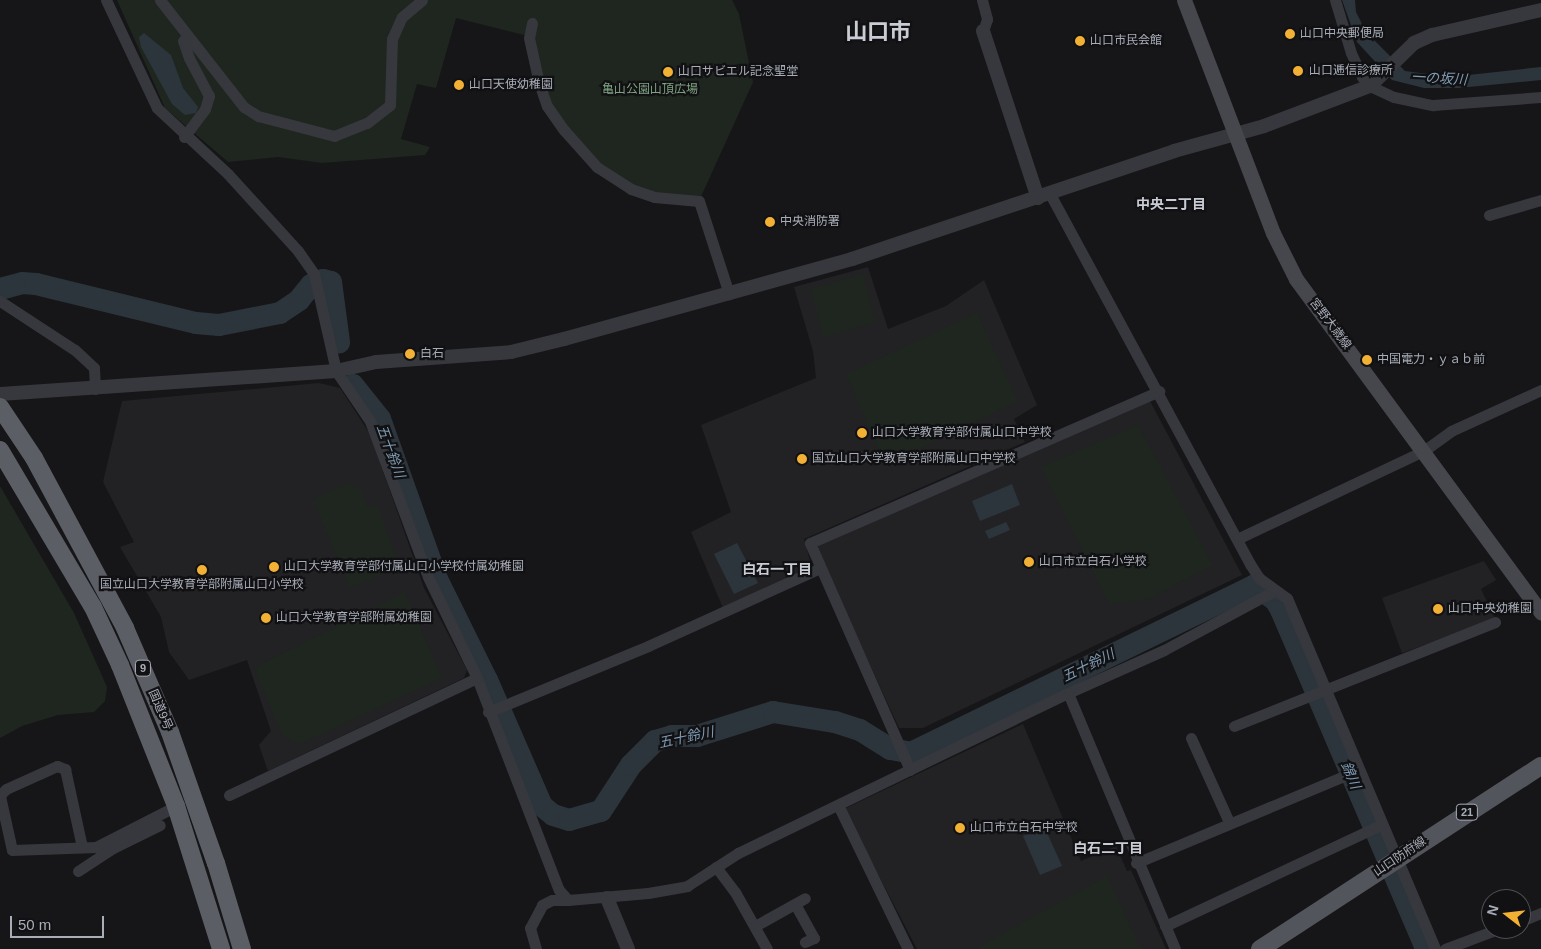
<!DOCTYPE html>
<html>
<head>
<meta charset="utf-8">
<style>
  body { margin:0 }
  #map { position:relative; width:1541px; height:949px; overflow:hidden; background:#161618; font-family:Arial,"Noto Sans JP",sans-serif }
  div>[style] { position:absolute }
  .built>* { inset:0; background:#222225 }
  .green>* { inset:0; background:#1e261f }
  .water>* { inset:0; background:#2c353c }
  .river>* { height:22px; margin:-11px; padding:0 11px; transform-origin:11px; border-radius:11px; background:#2c353c }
  .minor>* { height:11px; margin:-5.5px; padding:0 5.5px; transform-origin:5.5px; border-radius:5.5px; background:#37383d }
  .tertiary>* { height:14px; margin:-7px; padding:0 7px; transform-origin:7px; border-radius:7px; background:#37383d }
  .secondary>* { height:15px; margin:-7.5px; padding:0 7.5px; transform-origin:7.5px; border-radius:7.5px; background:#45474d }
  .primary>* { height:18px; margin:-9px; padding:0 9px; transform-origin:9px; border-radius:9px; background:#53555c }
  .trunk>* { height:18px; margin:-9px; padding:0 9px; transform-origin:9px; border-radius:9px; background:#5b5e65 }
  .dots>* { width:14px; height:14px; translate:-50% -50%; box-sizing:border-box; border:2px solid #111113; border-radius:50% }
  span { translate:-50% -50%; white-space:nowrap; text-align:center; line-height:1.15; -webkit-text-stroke:4.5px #111113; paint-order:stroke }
  .shield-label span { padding:1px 4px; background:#111113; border:1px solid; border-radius:4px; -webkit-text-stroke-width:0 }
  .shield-label { font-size:11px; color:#a8adb8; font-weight:700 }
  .poi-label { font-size:12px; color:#a8adb8 }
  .left { translate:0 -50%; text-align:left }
  .park-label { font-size:12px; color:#7fa381 }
  .street-label { font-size:12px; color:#a8adb8 }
  .water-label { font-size:14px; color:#7f9bb3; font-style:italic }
  .neighbourhood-label { font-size:14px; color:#c9ccd4; font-weight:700 }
  .town-label { font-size:22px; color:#c9ccd4; font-weight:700 }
  .north { position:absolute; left:1481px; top:889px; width:50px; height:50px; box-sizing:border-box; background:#111113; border:1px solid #4d4f55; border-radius:50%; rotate:286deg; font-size:14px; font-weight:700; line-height:20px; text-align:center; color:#a8adb8 }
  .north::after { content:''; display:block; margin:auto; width:18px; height:22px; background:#f2b134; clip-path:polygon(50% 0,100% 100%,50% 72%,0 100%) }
  .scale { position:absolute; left:10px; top:916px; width:94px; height:22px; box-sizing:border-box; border:2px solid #a8adb8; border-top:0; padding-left:6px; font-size:15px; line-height:18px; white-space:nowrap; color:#a8adb8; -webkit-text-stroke:4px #111113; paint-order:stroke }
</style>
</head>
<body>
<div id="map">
  <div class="built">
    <div style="clip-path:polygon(868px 267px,888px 329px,946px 306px,984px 280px,1037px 405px,1014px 419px,1025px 442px,804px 539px,812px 568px,723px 608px,691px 532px,731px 512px,701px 425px,816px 378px,813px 351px,794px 287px)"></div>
    <div style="clip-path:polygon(319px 383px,340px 388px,370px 434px,424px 588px,467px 670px,464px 678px,268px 771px,259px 745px,271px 731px,247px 660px,189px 680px,169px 652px,161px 617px,120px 547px,134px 542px,103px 482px,122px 401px)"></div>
    <div style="clip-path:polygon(1150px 401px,1242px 575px,923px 728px,899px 728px,817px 550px,819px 544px)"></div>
    <div style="clip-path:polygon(1484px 561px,1496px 580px,1481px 589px,1495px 619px,1402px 653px,1382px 598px)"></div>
    <div style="clip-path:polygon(1023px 724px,1081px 861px,1116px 846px,1127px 871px,1131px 870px,1166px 949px,917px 949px,844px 809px)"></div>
  </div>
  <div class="green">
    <div style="clip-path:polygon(117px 0,732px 0,739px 14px,753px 82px,699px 201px,654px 197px,597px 167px,547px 106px,528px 36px,456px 18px,436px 88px,417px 84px,401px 139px,430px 147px,425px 155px,322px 163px,278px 157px,228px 162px,165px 108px)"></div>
    <div style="clip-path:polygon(863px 274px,875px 322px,823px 337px,811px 289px)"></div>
    <div style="clip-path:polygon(977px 313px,1018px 401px,885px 465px,846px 374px)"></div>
    <div style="clip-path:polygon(1138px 425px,1213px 565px,1150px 598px,1110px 605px,1041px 467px)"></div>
    <div style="clip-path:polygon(348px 483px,361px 490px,368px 508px,378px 506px,399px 566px,350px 588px,313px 499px)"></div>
    <div style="clip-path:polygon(0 486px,74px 613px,107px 687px,105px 701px,94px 712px,58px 715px,22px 726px,0 738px)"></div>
    <div style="clip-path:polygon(405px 592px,442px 678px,300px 744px,282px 735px,256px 673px,258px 666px)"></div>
    <div style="clip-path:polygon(1107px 876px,1141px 949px,975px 949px)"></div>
  </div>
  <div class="water">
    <div style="clip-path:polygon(1342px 0,1355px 0,1356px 12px,1366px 32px,1405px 71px,1450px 77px,1541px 67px,1541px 80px,1458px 88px,1424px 88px,1392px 80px,1357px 42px)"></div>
    <div style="clip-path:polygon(144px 33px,171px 55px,183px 88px,198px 107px,196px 113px,185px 115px,172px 104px,141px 47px,139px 37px)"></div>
    <div style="clip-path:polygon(1012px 484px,1020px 505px,980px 521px,972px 501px)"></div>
    <div style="clip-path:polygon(1006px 522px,1010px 530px,989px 539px,985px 531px)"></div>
    <div style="clip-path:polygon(737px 543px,758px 583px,734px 594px,714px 554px)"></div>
    <div style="clip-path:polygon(1044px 826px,1062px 866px,1040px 875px,1023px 836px)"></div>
  </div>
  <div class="river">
    <div style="left:0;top:289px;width:23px;rotate:-15deg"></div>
    <div style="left:22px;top:283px;width:14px;rotate:4deg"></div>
    <div style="left:36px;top:284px;width:165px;rotate:13.7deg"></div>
    <div style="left:196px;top:323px;width:23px;rotate:5deg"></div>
    <div style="left:219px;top:325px;width:62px;rotate:-11.1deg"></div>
    <div style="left:280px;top:313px;width:23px;rotate:-34deg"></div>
    <div style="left:299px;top:300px;width:19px;rotate:-51deg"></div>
    <div style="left:311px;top:285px;width:13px;rotate:-23deg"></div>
    <div style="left:323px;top:280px;width:8px;rotate:14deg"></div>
    <div style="left:331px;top:282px;width:61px;rotate:82.4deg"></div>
    <div style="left:353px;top:385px;width:43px;rotate:51.5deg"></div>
    <div style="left:380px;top:419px;width:170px;rotate:70.4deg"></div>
    <div style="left:437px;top:579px;width:113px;rotate:63.7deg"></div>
    <div style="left:487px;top:680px;width:137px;rotate:66.4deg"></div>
    <div style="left:542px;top:806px;width:14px;rotate:39deg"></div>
    <div style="left:553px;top:815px;width:17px;rotate:17deg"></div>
    <div style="left:569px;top:820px;width:33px;rotate:-16deg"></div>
    <div style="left:601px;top:811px;width:55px;rotate:-56.9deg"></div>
    <div style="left:631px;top:765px;width:34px;rotate:-45deg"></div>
    <div style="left:655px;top:741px;width:18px;rotate:-16deg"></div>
    <div style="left:672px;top:736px;width:25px"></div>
    <div style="left:697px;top:736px;width:80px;rotate:-17.5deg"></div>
    <div style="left:773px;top:712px;width:63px;rotate:9.2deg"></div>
    <div style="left:835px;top:722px;width:26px;rotate:18deg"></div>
    <div style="left:860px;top:730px;width:36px;rotate:32deg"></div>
    <div style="left:891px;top:749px;width:20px;rotate:11deg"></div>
    <div style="left:911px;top:753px;width:383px;rotate:-26deg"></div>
    <div style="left:1255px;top:585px;width:26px;rotate:37deg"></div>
    <div style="left:1276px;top:601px;width:10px;rotate:61deg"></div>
    <div style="left:1281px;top:610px;width:369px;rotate:66.8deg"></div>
  </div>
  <div class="minor">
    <div style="left:106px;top:0;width:119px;rotate:64.7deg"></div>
    <div style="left:157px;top:108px;width:97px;rotate:42.9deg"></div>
    <div style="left:228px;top:174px;width:104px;rotate:47.7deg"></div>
    <div style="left:298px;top:251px;width:28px;rotate:55deg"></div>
    <div style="left:314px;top:274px;width:99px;rotate:77.2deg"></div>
    <div style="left:336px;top:371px;width:60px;rotate:55.8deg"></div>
    <div style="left:370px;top:421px;width:166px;rotate:69.6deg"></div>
    <div style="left:428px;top:577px;width:112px;rotate:64.1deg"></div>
    <div style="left:477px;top:678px;width:227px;rotate:68.9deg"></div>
    <div style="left:559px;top:890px;width:13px;rotate:48deg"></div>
    <div style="left:568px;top:900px;width:80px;rotate:-5deg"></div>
    <div style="left:648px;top:893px;width:40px;rotate:-10deg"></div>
    <div style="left:687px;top:886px;width:61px;rotate:-32.9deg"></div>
    <div style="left:738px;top:853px;width:367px;rotate:-25.9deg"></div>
    <div style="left:1068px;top:693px;width:105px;rotate:-24.1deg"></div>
    <div style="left:1164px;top:650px;width:125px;rotate:-28.2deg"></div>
    <div style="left:160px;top:0;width:136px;rotate:51.9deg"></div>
    <div style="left:244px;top:107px;width:17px;rotate:33deg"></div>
    <div style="left:258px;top:116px;width:79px;rotate:14.7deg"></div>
    <div style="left:334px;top:136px;width:35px;rotate:-22deg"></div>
    <div style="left:367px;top:123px;width:29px;rotate:-38deg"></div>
    <div style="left:390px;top:105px;width:66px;rotate:-88.3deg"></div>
    <div style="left:392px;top:39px;width:24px;rotate:-66deg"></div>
    <div style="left:402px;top:17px;width:26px;rotate:-40deg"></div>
    <div style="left:982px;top:0;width:20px;rotate:75deg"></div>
    <div style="left:987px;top:19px;width:13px;rotate:108deg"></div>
    <div style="left:1335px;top:0;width:55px;rotate:73.2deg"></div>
    <div style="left:1351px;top:53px;width:26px;rotate:65deg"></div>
    <div style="left:1362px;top:77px;width:12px;rotate:48deg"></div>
    <div style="left:1370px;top:86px;width:26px;rotate:25deg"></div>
    <div style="left:1394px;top:97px;width:40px;rotate:12deg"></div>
    <div style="left:1433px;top:105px;width:108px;rotate:-4.2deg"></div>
    <div style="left:532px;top:23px;width:15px;rotate:101deg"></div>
    <div style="left:529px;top:38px;width:46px;rotate:77.5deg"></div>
    <div style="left:539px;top:83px;width:24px;rotate:71deg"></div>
    <div style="left:547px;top:106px;width:29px;rotate:55deg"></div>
    <div style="left:564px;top:130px;width:50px;rotate:48.3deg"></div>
    <div style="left:597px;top:167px;width:40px;rotate:32.9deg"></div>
    <div style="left:631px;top:189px;width:24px;rotate:19deg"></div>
    <div style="left:654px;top:197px;width:45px;rotate:5.1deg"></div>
    <div style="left:699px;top:201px;width:98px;rotate:72.1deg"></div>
    <div style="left:184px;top:137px;width:35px;rotate:-53deg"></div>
    <div style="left:205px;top:109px;width:14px;rotate:-73deg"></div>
    <div style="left:209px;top:96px;width:43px;rotate:-117.8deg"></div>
    <div style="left:189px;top:58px;width:18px;rotate:-109deg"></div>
    <div style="left:183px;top:41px;width:6px;rotate:-51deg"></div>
    <div style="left:1050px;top:194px;width:421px;rotate:61.6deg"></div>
    <div style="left:1250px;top:564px;width:17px;rotate:57deg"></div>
    <div style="left:1259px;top:578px;width:34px;rotate:36deg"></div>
    <div style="left:1287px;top:598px;width:381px;rotate:67.1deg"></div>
    <div style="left:1489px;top:215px;width:54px;rotate:-16.1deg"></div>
    <div style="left:0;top:301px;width:90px;rotate:33.2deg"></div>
    <div style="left:75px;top:350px;width:26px;rotate:43deg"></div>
    <div style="left:94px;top:368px;width:21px;rotate:87deg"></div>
    <div style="left:1237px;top:539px;width:208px;rotate:-25.3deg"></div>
    <div style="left:1425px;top:450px;width:32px;rotate:-36deg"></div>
    <div style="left:1451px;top:431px;width:99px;rotate:-24.5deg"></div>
    <div style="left:1068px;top:693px;width:277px;rotate:67.3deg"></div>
    <div style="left:488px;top:712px;width:173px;rotate:-22.4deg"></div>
    <div style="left:648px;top:646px;width:189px;rotate:-24.4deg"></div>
    <div style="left:1234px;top:726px;width:281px;rotate:-21.7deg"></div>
    <div style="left:1191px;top:738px;width:92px;rotate:65.7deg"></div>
    <div style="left:910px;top:770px;width:248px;rotate:-113.8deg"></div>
    <div style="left:810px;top:543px;width:381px;rotate:-23.5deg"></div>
    <div style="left:0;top:795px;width:8px;rotate:-45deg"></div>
    <div style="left:6px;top:789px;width:56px;rotate:-24.3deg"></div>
    <div style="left:57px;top:766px;width:9px;rotate:21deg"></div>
    <div style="left:65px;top:769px;width:80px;rotate:77.7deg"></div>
    <div style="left:229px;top:795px;width:274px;rotate:-25.3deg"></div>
    <div style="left:0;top:796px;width:55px;rotate:77.5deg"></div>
    <div style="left:12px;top:850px;width:84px;rotate:-2deg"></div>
    <div style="left:96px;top:847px;width:90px;rotate:-27.1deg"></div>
    <div style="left:838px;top:805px;width:160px;rotate:64.1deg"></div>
    <div style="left:113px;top:848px;width:52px;rotate:-26.1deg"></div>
    <div style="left:1136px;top:863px;width:241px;rotate:-22.7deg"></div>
    <div style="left:716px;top:867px;width:31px;rotate:53deg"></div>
    <div style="left:735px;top:892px;width:65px;rotate:60.7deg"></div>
    <div style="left:78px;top:871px;width:42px;rotate:-33.3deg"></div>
    <div style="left:113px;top:848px;width:6px;rotate:-129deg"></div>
    <div style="left:795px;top:904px;width:39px;rotate:61deg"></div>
    <div style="left:814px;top:938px;width:10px;rotate:156deg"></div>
    <div style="left:1521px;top:921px;width:22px;rotate:-22deg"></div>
    <div style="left:755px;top:926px;width:57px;rotate:-29.2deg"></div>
    <div style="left:1165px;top:926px;width:238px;rotate:-25.1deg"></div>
    <div style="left:536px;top:949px;width:22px;rotate:-106deg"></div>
    <div style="left:530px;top:928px;width:26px;rotate:-62deg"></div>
    <div style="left:542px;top:905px;width:11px;rotate:-27deg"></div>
    <div style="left:552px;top:900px;width:16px"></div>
    <div style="left:1445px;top:949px;width:57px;rotate:-20.7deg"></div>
  </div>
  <div class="tertiary">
    <div style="left:983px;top:31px;width:176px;rotate:71.8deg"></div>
    <div style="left:0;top:394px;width:337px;rotate:-3.9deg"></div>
    <div style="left:336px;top:371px;width:41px;rotate:-12.7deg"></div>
    <div style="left:376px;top:362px;width:135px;rotate:-4.2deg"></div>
    <div style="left:511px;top:352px;width:55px;rotate:-13.8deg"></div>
    <div style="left:564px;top:339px;width:299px;rotate:-15.5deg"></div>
    <div style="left:852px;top:259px;width:340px;rotate:-18.5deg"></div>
    <div style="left:1174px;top:151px;width:93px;rotate:-15.5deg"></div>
    <div style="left:1264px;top:126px;width:113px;rotate:-20.7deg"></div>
    <div style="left:1370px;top:86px;width:62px;rotate:-44.3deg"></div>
    <div style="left:1414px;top:43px;width:20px;rotate:-24deg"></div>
    <div style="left:1432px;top:35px;width:112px;rotate:-12.9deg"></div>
    <div style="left:607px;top:898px;width:55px;rotate:67.6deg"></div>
  </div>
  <div class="secondary">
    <div style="left:1184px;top:0;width:249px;rotate:69.1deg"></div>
    <div style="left:1273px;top:233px;width:51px;rotate:63.4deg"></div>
    <div style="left:1296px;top:279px;width:414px;rotate:53.7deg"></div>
  </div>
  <div class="primary">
    <div style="left:1260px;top:949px;width:335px;rotate:-33.1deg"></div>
  </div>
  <div class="trunk">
    <div style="left:0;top:407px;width:61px;rotate:56.3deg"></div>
    <div style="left:34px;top:458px;width:193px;rotate:61.8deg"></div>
    <div style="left:125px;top:628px;width:113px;rotate:66.6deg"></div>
    <div style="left:170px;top:732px;width:139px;rotate:70.7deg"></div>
    <div style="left:216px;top:863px;width:90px;rotate:73.2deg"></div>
    <div style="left:0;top:450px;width:182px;rotate:59.4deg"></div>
    <div style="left:93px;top:607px;width:64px;rotate:65deg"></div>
    <div style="left:120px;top:665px;width:152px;rotate:68.3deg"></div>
    <div style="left:176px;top:806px;width:150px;rotate:72.5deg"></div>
  </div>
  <div class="dots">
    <div style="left:1290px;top:34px;background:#f2b134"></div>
    <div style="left:1080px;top:41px;background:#f2b134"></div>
    <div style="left:1298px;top:71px;background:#f2b134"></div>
    <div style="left:668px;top:72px;background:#f2b134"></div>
    <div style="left:459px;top:85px;background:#f2b134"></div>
    <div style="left:770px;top:222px;background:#f2b134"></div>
    <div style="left:410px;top:354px;background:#f2b134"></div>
    <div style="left:1367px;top:360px;background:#f2b134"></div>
    <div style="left:862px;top:433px;background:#f2b134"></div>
    <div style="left:802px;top:459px;background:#f2b134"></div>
    <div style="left:1029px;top:562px;background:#f2b134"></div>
    <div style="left:274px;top:567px;background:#f2b134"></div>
    <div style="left:202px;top:570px;background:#f2b134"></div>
    <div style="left:1438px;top:609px;background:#f2b134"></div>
    <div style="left:266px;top:618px;background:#f2b134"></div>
    <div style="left:960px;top:828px;background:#f2b134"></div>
  </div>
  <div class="shield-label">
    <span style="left:143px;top:668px">9</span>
    <span style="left:1467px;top:812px">21</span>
  </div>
  <div class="poi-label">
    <span class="left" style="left:1300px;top:34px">山口中央郵便局</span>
    <span class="left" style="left:1090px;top:41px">山口市民会館</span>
    <span class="left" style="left:1309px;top:71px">山口逓信診療所</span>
    <span class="left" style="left:678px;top:72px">山口サビエル記念聖堂</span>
    <span class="left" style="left:469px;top:85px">山口天使幼稚園</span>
    <span class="left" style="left:780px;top:222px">中央消防署</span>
    <span class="left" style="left:420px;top:354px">白石</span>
    <span class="left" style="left:1377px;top:360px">中国電力・ｙａｂ前</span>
    <span class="left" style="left:872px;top:433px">山口大学教育学部付属山口中学校</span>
    <span class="left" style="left:812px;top:459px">国立山口大学教育学部附属山口中学校</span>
    <span class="left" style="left:1039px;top:562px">山口市立白石小学校</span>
    <span class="left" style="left:284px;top:567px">山口大学教育学部付属山口小学校付属幼稚園</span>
    <span style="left:202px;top:585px">国立山口大学教育学部附属山口小学校</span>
    <span class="left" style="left:1448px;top:609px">山口中央幼稚園</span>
    <span class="left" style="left:276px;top:618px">山口大学教育学部附属幼稚園</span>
    <span class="left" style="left:970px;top:828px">山口市立白石中学校</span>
  </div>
  <div class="park-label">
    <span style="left:650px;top:90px">亀山公園山頂広場</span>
  </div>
  <div class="street-label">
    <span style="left:1330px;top:324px;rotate:53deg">宮野大歳線</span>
    <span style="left:160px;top:710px;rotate:67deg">国道9号</span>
    <span style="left:1400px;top:857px;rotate:-34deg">山口防府線</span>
  </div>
  <div class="water-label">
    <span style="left:1439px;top:78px;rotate:3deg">一の坂川</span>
    <span style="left:391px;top:451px;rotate:70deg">五十鈴川</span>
    <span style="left:1088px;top:665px;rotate:-26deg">五十鈴川</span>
    <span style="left:686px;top:737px;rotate:-12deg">五十鈴川</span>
    <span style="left:1351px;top:775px;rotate:67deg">錦川</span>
  </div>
  <div class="neighbourhood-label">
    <span style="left:1171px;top:204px">中央二丁目</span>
    <span style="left:777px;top:569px">白石一丁目</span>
    <span style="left:1108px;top:848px">白石二丁目</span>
  </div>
  <div class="town-label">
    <span style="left:878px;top:32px">山口市</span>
  </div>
  <div class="north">N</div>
  <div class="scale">50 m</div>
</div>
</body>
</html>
